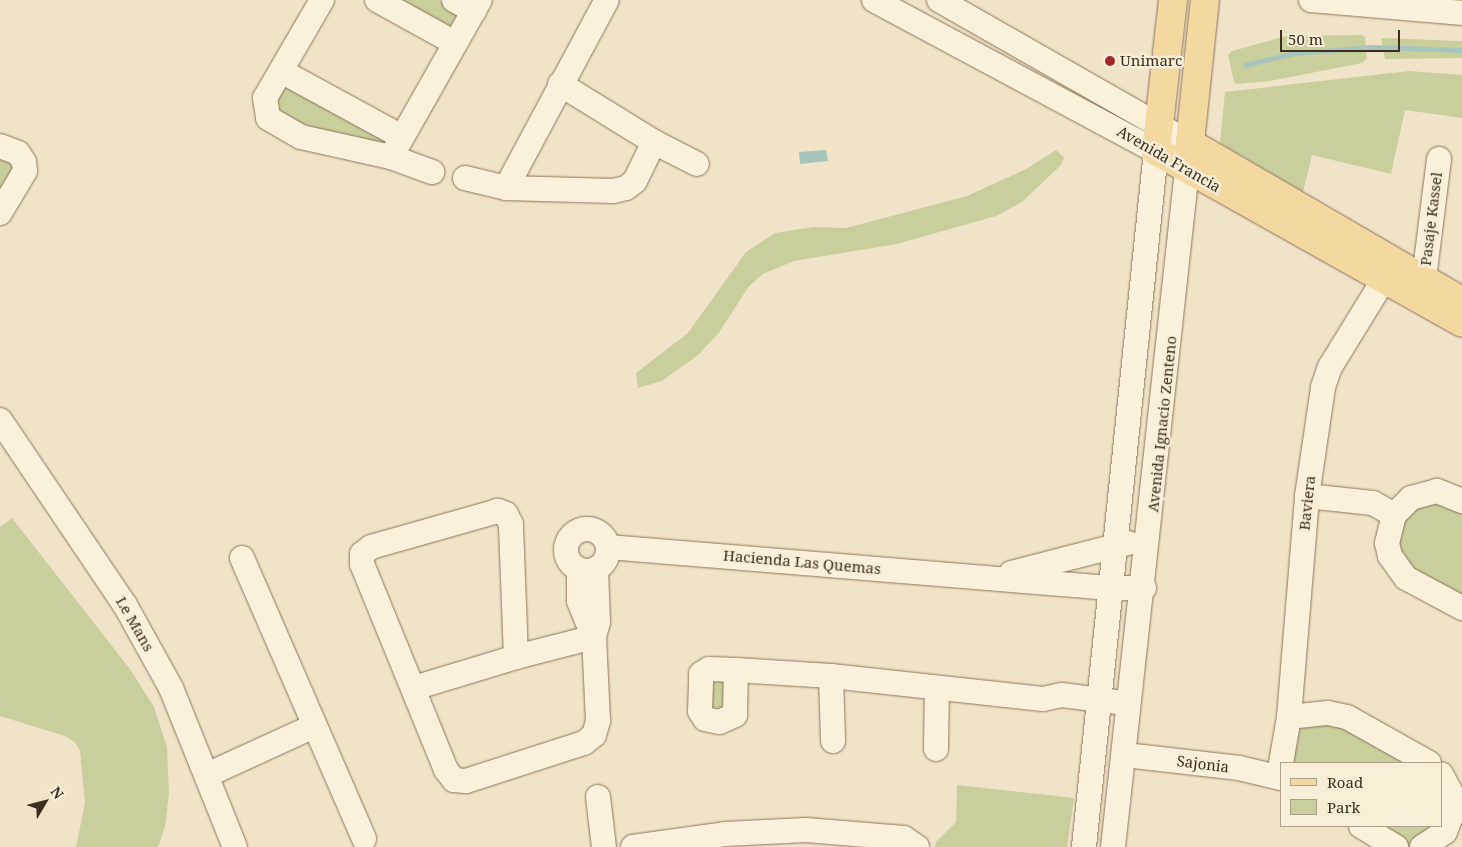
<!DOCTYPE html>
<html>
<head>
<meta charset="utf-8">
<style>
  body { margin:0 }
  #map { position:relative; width:1462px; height:847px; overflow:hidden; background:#f0e4c8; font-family:"Noto Serif",serif }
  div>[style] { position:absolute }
  .green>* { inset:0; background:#c9cf9b }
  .water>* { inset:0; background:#a9c4bc }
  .stream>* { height:5px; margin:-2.5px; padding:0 2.5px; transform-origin:2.5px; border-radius:2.5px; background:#a9c4bc }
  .roads { filter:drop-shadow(0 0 1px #8d765c) drop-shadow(0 0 1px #8d765c) }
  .minor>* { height:24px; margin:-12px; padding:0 12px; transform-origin:12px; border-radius:12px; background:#faf1dc }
  .minor>.ring { margin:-12px; padding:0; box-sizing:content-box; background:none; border:24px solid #faf1dc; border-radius:50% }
  .major>* { height:28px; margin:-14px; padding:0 14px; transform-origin:14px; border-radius:14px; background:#f3d9a0 }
  .dots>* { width:14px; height:14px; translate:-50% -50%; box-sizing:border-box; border:2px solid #f7eed8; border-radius:50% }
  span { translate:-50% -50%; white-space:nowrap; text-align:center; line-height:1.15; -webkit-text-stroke:5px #f7eed8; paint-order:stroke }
  .poi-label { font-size:15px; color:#3d2e20 }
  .left { translate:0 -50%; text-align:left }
  .street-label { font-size:15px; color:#3d2e20 }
  .legend { position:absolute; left:1280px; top:762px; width:162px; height:65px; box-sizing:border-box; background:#f7eed8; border:1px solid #ada18e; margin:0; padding:6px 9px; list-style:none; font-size:15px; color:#3d2e20 }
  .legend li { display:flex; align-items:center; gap:10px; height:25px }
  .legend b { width:25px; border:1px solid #ada18e }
  .north { position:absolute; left:20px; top:777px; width:50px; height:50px; -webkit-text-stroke:4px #f7eed8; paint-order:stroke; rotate:53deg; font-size:14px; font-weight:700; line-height:20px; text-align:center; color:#3d2e20 }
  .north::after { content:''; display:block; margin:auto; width:18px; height:22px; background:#3d2e20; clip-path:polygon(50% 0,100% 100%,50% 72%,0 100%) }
  .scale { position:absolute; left:1280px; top:30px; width:120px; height:22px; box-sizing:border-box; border:2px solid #3d2e20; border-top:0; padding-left:6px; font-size:15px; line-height:18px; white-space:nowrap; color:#3d2e20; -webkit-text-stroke:4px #f7eed8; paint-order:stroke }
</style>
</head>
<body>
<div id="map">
  <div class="green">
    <div style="clip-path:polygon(390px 0,438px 0,463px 14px,451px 34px)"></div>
    <div style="clip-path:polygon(1362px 35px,1365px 37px,1367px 58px,1362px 63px,1270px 81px,1236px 84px,1234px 82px,1228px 55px,1232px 51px,1286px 36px)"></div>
    <div style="clip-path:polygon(1381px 38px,1462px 41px,1462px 58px,1385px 59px)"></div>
    <div style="clip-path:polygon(1409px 71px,1462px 75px,1462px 118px,1405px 110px,1391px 174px,1312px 155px,1303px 192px,1220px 143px,1225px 92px)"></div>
    <div style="clip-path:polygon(285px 81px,395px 139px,387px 148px,304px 131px,278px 115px,274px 103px)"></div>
    <div style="clip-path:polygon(1056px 150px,1064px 158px,1061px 165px,1022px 202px,996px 216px,897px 244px,794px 261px,763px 274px,749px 286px,718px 334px,698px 355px,662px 381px,638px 388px,636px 373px,688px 333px,746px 252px,775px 233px,813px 227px,846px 228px,967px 196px,1026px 169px)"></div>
    <div style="clip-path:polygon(0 158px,15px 163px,0 206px)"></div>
    <div style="clip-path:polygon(1439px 501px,1462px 513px,1462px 597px,1411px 567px,1397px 542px,1402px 522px,1417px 504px)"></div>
    <div style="clip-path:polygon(12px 518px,130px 669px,154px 707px,167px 747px,169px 793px,165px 827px,158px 847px,76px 847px,85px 803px,80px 751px,75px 742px,65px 736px,0 716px,0 527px)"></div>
    <div style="clip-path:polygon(713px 674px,735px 675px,734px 708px,712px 707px)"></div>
    <div style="clip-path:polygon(1329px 721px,1374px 743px,1406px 763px,1292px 763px,1295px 728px)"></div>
    <div style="clip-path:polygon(957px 785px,1074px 798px,1067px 847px,935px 847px,936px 842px,956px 822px)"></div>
    <div style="clip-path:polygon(1379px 826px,1436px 826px,1409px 844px)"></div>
  </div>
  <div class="water">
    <div style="clip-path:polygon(826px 150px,828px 161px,800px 164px,799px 152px)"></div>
  </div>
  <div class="stream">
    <div style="left:1245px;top:65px;width:50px;rotate:-13.8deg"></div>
    <div style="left:1294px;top:53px;width:78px;rotate:-4.4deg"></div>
    <div style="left:1372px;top:47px;width:90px;rotate:1.9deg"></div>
  </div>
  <div class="roads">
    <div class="minor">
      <div style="left:322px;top:0;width:113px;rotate:120.2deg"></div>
      <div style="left:265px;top:98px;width:20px;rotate:81deg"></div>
      <div style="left:268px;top:118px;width:38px;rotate:30deg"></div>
      <div style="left:301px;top:137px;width:92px;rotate:12.5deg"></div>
      <div style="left:391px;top:157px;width:44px;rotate:20.1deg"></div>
      <div style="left:377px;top:0;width:89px;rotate:28.9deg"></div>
      <div style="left:454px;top:0;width:23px;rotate:29deg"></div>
      <div style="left:874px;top:0;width:320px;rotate:28.2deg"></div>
      <div style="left:1156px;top:151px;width:700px;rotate:95.91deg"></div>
      <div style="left:939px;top:0;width:289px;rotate:29.7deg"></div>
      <div style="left:1311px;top:0;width:152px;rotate:4.9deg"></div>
      <div style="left:281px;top:71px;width:138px;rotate:28.6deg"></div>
      <div style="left:560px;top:84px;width:110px;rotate:31.7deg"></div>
      <div style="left:654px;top:142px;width:48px;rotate:27.1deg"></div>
      <div style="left:0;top:146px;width:19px;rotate:21deg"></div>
      <div style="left:18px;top:153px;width:11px;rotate:56deg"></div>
      <div style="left:24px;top:162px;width:9px;rotate:84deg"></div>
      <div style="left:25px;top:171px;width:49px;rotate:120.8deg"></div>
      <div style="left:391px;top:157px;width:180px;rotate:-60.5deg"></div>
      <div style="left:465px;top:178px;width:42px;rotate:13.7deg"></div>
      <div style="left:506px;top:188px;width:107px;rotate:1.6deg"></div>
      <div style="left:613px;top:191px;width:13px;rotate:-13deg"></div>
      <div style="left:626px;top:188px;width:11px;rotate:-38deg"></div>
      <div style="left:635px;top:181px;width:43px;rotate:-64deg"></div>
      <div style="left:506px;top:188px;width:213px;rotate:-61.8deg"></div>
      <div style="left:1424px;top:278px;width:120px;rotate:-82.8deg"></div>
      <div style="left:0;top:420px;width:223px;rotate:56deg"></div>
      <div style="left:125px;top:605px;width:95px;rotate:61deg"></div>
      <div style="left:171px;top:688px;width:171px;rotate:68.1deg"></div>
      <div style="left:1307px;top:496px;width:66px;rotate:6.1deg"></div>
      <div style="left:1373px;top:503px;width:24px;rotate:30deg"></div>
      <div style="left:1462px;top:501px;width:27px;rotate:-158deg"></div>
      <div style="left:1437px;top:491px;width:27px;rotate:165deg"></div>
      <div style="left:1411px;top:498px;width:24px;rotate:135deg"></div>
      <div style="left:1394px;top:515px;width:29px;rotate:104deg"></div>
      <div style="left:1387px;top:543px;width:13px;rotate:77deg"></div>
      <div style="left:1390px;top:556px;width:27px;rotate:54deg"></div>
      <div style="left:1406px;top:578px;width:64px;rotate:28.2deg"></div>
      <div class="ring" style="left:566px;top:529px;width:18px;height:18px"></div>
      <div style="left:608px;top:547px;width:503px;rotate:4.68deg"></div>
      <div style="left:1109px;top:588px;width:35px"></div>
      <div style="left:242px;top:558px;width:306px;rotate:66.5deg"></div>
      <div style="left:579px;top:570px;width:31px;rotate:90deg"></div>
      <div style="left:579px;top:601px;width:38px;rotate:68deg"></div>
      <div style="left:1011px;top:573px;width:121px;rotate:-14.4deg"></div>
      <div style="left:594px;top:637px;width:81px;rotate:165.6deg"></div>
      <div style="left:516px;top:657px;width:133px;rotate:-92.2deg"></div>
      <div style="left:511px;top:524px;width:11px;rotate:-117deg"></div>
      <div style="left:506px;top:514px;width:9px;rotate:-159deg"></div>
      <div style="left:498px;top:511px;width:132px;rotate:164.2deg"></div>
      <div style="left:371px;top:547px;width:11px;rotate:142deg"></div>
      <div style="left:362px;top:554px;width:10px;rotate:90deg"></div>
      <div style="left:362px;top:564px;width:222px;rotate:67.8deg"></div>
      <div style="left:446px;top:770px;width:13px;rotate:51deg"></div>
      <div style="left:454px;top:780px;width:12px;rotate:5deg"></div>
      <div style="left:466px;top:781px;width:124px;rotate:-17.9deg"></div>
      <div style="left:584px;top:743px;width:13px;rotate:-39deg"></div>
      <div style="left:594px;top:735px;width:15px;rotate:-74deg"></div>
      <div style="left:598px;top:721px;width:84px;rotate:-92.7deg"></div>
      <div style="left:594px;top:637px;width:16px;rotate:-75deg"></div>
      <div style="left:598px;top:622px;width:53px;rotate:-92.2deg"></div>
      <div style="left:736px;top:670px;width:45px;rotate:91.3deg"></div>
      <div style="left:735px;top:715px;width:17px;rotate:156deg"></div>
      <div style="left:719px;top:722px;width:14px;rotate:-168deg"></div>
      <div style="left:705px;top:719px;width:9px;rotate:-122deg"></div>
      <div style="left:700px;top:711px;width:37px;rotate:-88deg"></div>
      <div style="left:701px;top:674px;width:9px;rotate:-32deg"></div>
      <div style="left:709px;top:669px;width:27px;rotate:2deg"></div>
      <div style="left:736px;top:670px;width:95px;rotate:3.6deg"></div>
      <div style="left:831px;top:676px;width:213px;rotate:6.2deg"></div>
      <div style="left:1043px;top:699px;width:19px;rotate:-12deg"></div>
      <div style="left:1062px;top:695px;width:54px;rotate:7.4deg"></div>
      <div style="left:831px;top:676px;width:65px;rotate:88.2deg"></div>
      <div style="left:414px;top:688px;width:107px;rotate:-16.9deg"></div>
      <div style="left:1289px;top:717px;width:39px;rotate:-6deg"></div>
      <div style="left:1328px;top:713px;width:19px;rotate:12deg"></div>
      <div style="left:1347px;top:717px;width:94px;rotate:29.3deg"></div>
      <div style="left:936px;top:749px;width:61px;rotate:-89.1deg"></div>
      <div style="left:1125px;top:755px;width:115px;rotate:6.5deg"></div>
      <div style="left:1239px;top:768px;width:43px;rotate:13.4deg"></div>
      <div style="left:1281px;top:763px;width:47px;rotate:-80.1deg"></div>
      <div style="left:1289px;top:717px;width:222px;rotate:-85.3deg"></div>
      <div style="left:1307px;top:496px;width:110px;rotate:-81.6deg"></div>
      <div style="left:1323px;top:387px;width:21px;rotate:-71deg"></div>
      <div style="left:1330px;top:367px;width:122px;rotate:-58.4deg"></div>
      <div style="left:207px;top:775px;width:118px;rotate:-24.6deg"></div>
      <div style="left:598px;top:797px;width:50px;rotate:83.2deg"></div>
      <div style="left:1361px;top:826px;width:41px;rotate:31deg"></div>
      <div style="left:633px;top:847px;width:93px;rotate:-8deg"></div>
      <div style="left:725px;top:834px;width:81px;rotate:-2.8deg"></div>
      <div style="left:806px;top:830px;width:98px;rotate:4.7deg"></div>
      <div style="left:904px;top:838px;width:16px;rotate:35deg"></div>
      <div style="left:1113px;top:847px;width:681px;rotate:-83.76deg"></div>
      <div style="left:1422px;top:847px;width:27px;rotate:-33deg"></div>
      <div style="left:1445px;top:832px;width:14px;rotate:-69deg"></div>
      <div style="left:1450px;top:819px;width:28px;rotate:-90deg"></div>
      <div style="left:1450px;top:791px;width:19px;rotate:-118deg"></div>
    </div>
    <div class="major">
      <div style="left:1173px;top:0;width:152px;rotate:96.4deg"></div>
      <div style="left:1156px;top:151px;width:351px;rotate:29.3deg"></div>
      <div style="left:1190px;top:143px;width:315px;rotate:30.2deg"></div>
      <div style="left:1188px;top:161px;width:162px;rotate:-84deg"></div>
    </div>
  </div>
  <div class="dots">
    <div style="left:1110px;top:61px;background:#9e2a2b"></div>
  </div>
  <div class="poi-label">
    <span class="left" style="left:1120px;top:61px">Unimarc</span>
  </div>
  <div class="street-label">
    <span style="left:1169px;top:159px;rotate:30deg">Avenida Francia</span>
    <span style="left:1431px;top:219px;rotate:-83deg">Pasaje Kassel</span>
    <span style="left:1162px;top:424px;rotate:-84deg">Avenida Ignacio Zenteno</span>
    <span style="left:1307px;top:503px;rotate:-84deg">Baviera</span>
    <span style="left:802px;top:562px;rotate:5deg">Hacienda Las Quemas</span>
    <span style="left:135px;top:624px;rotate:60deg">Le Mans</span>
    <span style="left:1203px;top:764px;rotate:7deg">Sajonia</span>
  </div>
  <ul class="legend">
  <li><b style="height:6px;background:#f3d9a0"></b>Road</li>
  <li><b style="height:14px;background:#c9cf9b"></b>Park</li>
  </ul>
  <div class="north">N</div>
  <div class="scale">50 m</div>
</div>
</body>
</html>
